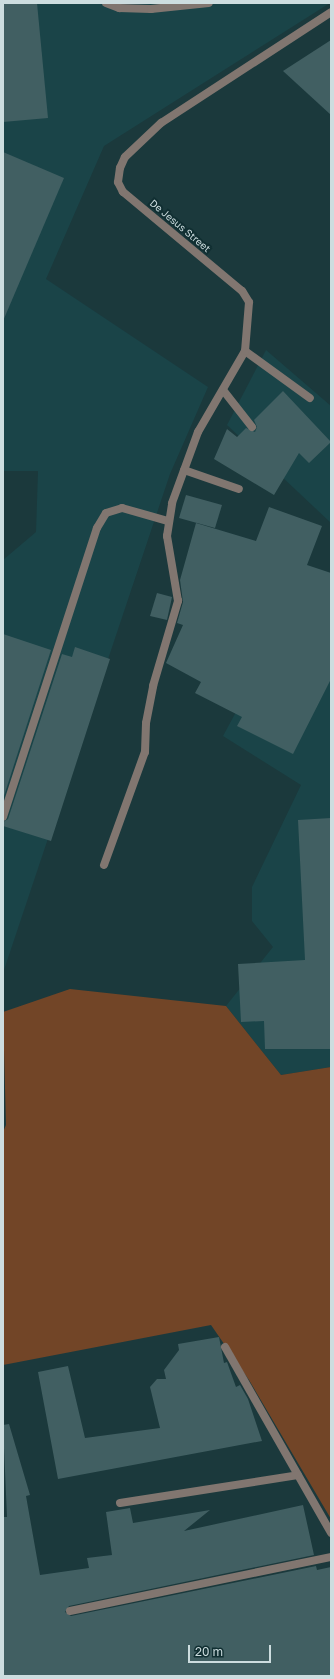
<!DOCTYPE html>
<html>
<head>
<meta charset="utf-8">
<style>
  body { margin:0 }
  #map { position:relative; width:334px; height:1679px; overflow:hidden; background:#1b393c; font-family:"Golos Text",sans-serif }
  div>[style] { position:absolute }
  .built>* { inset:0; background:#1a4448 }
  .green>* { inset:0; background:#724527 }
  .building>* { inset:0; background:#415f62 }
  .lane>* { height:8px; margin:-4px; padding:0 4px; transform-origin:4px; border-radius:4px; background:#817670 }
  .street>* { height:8px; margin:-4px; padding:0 4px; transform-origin:4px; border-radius:4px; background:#817670 }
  span { translate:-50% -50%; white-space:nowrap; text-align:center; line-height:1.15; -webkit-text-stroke:4px #112f32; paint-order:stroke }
  .street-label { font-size:10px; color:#cddddf }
  .frame { position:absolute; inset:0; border:4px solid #cddddf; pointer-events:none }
  .scale { position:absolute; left:188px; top:1645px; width:83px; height:18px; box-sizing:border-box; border:2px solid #cddddf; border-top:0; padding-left:5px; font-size:12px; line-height:14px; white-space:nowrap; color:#cddddf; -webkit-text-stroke:3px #112f32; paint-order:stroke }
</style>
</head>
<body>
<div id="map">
  <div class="built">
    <div style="clip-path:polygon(3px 3px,330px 3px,104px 146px,46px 279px,208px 387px,170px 474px,3px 973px,3px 560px,36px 532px,38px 471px,3px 471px)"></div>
    <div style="clip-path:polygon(266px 350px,331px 406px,331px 523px,227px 425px)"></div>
    <div style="clip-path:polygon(304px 586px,331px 598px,331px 1067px,281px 1075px,226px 1006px,273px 947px,252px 921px,252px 887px,301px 785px,223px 736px)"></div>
  </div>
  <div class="green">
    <div style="clip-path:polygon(70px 989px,226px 1006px,281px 1075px,331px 1067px,331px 1519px,249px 1380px,211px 1325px,3px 1365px,3px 1132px,6px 1125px,3px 1012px)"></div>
  </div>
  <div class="building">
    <div style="clip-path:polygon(3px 3px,37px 3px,48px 118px,3px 122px)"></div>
    <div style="clip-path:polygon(331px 40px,331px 115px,283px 71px)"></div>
    <div style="clip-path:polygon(3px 152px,64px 178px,3px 321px)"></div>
    <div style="clip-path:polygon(283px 391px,331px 442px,309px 463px,299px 453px,274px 495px,214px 459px,227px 429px,237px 437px,246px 428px,255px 432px,257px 427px,254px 420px)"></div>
    <div style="clip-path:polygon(186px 495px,222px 505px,215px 528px,179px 518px)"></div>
    <div style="clip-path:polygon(269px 507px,322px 526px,307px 565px,331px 573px,331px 679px,293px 754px,237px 726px,242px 717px,195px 693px,201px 682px,166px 663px,183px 625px,177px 623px,183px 602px,180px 580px,196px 523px,256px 541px)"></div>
    <div style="clip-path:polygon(157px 593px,172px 597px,167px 620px,150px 616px)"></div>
    <div style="clip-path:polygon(3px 634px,51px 650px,3px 799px)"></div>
    <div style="clip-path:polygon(75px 647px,110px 659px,51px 841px,3px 826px,3px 822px,8px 819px,62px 654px,72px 657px)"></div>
    <div style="clip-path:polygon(331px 818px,331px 1049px,265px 1049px,264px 1021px,241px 1022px,238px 964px,305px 960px,298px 820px)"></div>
    <div style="clip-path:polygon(219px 1337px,224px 1363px,227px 1362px,236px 1387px,240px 1385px,248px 1399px,262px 1441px,58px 1479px,38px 1372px,68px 1366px,85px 1438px,160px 1428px,150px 1387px,157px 1379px,166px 1379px,164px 1370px,179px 1350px,178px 1344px)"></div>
    <div style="clip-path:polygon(9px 1424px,30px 1495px,26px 1496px,40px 1575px,89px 1568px,87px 1558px,112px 1555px,106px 1512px,130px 1508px,133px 1523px,210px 1510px,184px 1531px,303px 1505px,314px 1555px,69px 1606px,65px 1612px,71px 1616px,316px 1566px,317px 1570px,331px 1567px,331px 1676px,3px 1676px,3px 1517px,7px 1517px,3px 1425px)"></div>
  </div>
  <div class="lane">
    <div style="left:106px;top:3px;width:14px;rotate:21deg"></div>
    <div style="left:119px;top:8px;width:32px;rotate:2deg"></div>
    <div style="left:151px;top:9px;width:58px;rotate:-5.9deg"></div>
    <div style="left:245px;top:351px;width:80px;rotate:35.9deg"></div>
    <div style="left:223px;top:390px;width:47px;rotate:51.9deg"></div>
    <div style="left:184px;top:470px;width:58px;rotate:19.1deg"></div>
    <div style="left:3px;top:817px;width:304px;rotate:-72deg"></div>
    <div style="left:97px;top:528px;width:17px;rotate:-59deg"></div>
    <div style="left:106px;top:513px;width:17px;rotate:-17deg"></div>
    <div style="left:122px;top:508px;width:48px;rotate:15.8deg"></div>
    <div style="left:104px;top:865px;width:120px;rotate:-70.1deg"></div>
    <div style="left:145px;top:752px;width:29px;rotate:-88deg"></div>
    <div style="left:146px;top:723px;width:38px;rotate:-79deg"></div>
    <div style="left:153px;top:686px;width:89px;rotate:-73.6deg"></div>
    <div style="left:178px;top:601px;width:66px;rotate:-99.6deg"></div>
  </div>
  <div class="street">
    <div style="left:167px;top:536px;width:33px;rotate:-81deg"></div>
    <div style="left:172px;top:503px;width:76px;rotate:-69.9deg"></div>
    <div style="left:198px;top:432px;width:94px;rotate:-59.9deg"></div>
    <div style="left:245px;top:351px;width:49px;rotate:-85.3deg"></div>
    <div style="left:249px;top:302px;width:13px;rotate:-122deg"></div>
    <div style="left:242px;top:291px;width:155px;rotate:-140.2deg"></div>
    <div style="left:123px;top:192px;width:11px;rotate:-117deg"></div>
    <div style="left:118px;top:182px;width:14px;rotate:-82deg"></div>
    <div style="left:120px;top:168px;width:12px;rotate:-66deg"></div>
    <div style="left:125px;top:157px;width:50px;rotate:-43.4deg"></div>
    <div style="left:161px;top:123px;width:203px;rotate:-33.1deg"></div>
    <div style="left:225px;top:1347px;width:214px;rotate:60.3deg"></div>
    <div style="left:120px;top:1503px;width:180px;rotate:-8.9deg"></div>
    <div style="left:70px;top:1611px;width:267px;rotate:-11.7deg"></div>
  </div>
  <div class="street-label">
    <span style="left:180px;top:226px;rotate:40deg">De Jesus Street</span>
  </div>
  <div class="frame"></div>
  <div class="scale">20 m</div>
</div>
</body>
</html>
